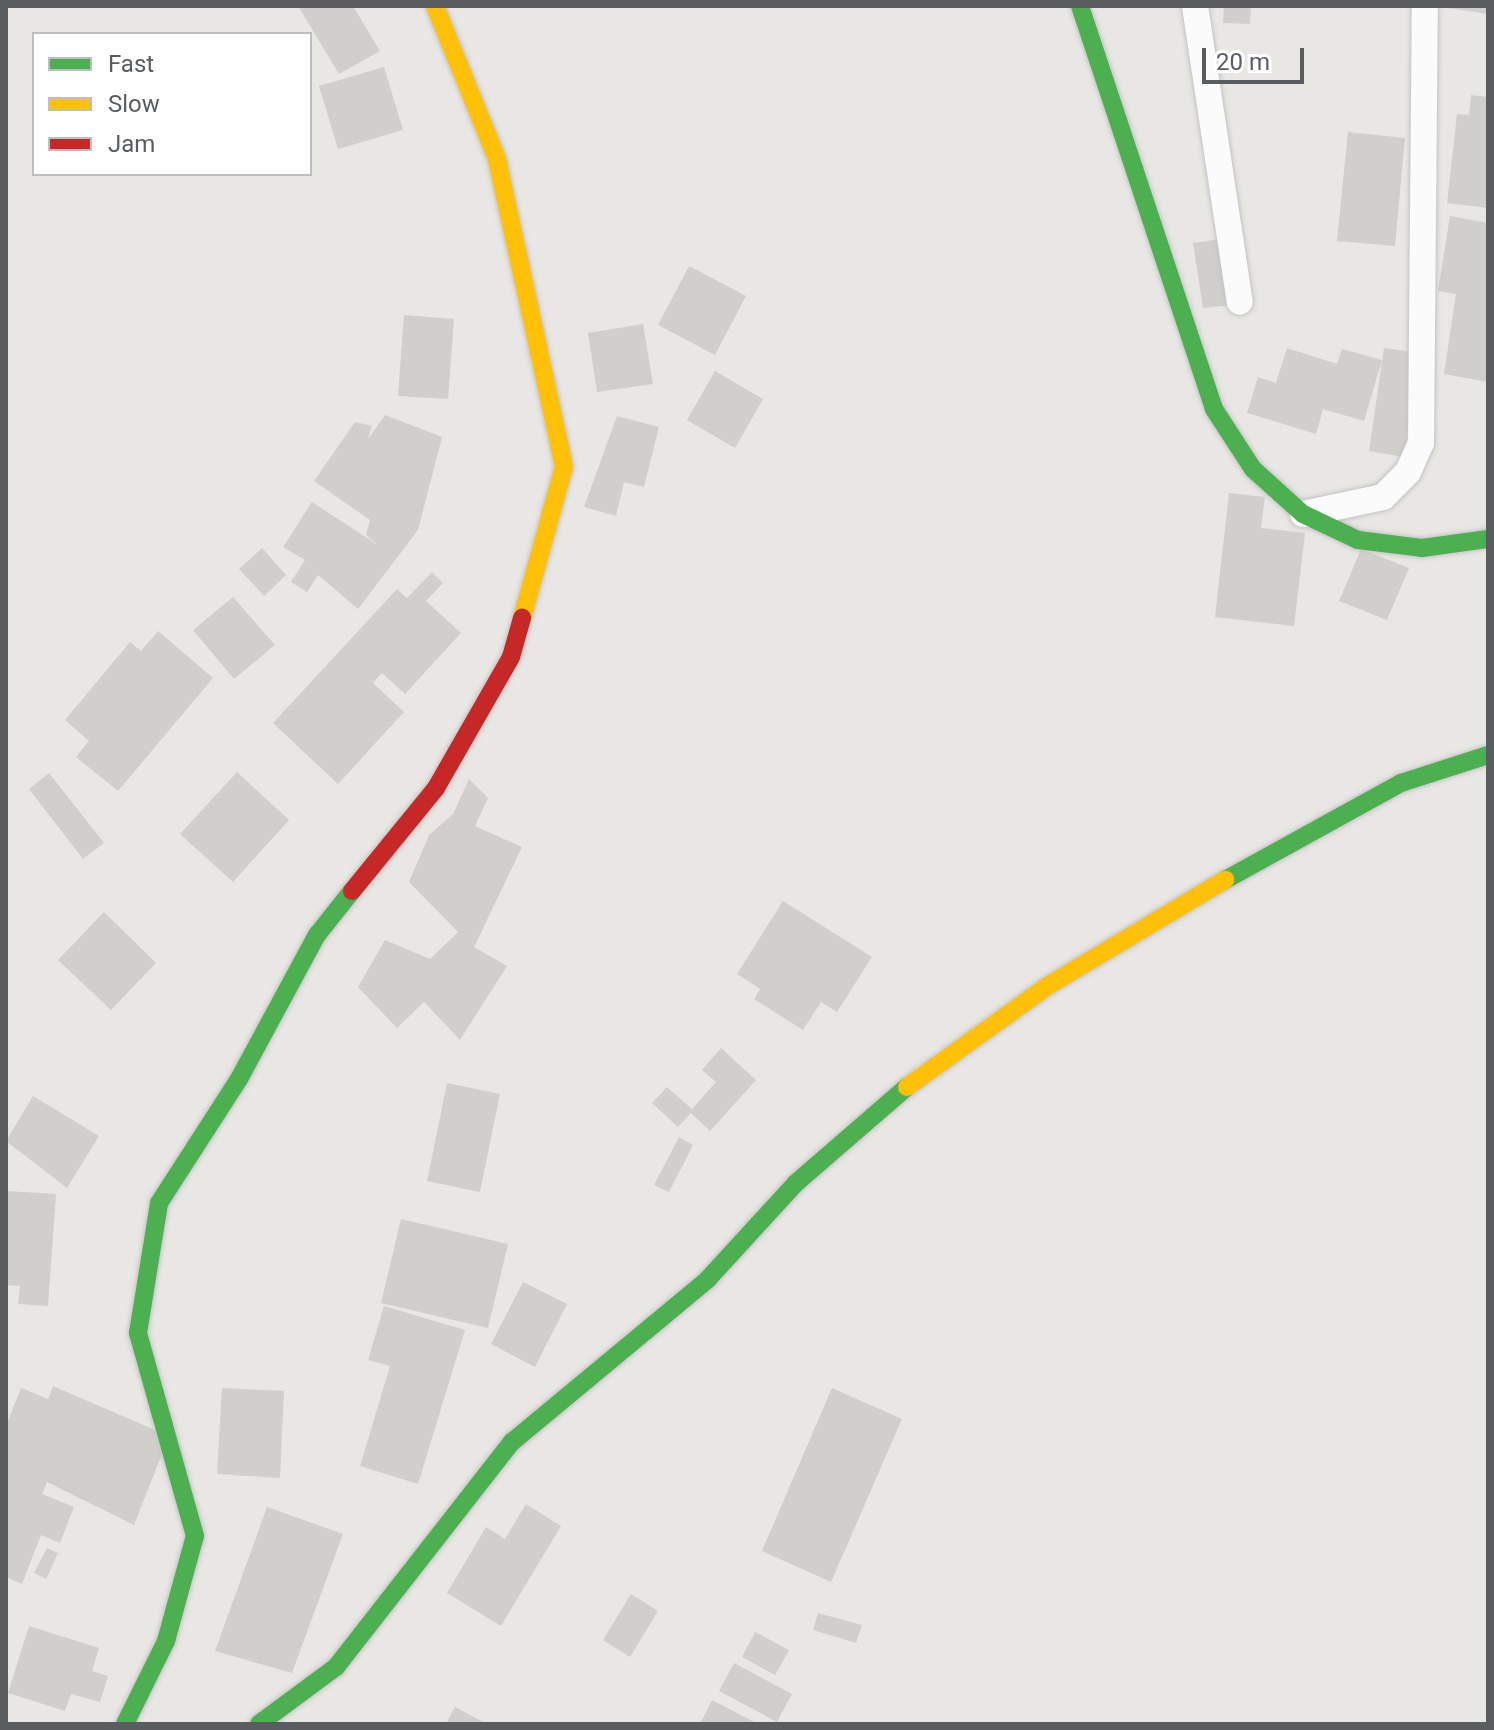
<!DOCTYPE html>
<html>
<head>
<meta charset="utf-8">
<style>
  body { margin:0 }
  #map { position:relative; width:1494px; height:1730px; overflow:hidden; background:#e8e7e3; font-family:Roboto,sans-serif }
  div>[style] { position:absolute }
  .building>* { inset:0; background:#d0cfcc }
  .roads { filter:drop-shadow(0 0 2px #c4c4c4) drop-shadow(0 0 2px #c4c4c4) }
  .street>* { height:26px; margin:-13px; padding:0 13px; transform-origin:13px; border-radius:13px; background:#fcfbfb }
  .fast>* { height:18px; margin:-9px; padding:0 9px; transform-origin:9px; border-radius:9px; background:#4caf50 }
  .slow>* { height:18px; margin:-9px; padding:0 9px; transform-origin:9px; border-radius:9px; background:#ffc107 }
  .jam>* { height:18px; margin:-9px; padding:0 9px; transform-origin:9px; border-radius:9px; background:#c62828 }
  span { translate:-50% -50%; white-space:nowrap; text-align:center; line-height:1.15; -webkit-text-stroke:6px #fff; paint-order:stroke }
  .frame { position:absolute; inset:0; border:8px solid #595d60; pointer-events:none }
  .legend { position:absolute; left:32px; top:32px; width:280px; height:144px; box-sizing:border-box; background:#fff; border:2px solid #bdbebf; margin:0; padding:10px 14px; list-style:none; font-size:24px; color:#595d60 }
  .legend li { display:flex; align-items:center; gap:16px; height:40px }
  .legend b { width:40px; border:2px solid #bdbebf }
  .scale { position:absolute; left:1202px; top:48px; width:102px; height:36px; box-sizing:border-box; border:4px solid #595d60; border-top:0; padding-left:10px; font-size:24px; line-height:28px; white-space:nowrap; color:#595d60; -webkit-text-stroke:6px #fff; paint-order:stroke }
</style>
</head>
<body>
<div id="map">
  <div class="building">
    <div style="clip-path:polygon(298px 6px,353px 6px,380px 51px,339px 74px)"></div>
    <div style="clip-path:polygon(1224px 6px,1251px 6px,1250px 24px,1223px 23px)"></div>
    <div style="clip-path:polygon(1449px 6px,1488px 6px,1488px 14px,1448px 8px)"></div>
    <div style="clip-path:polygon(384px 67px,403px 130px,338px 149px,319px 86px)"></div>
    <div style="clip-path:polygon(1471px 95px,1488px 97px,1488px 208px,1447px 203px,1457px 114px,1469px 115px)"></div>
    <div style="clip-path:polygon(1348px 132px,1405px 138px,1395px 246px,1337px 241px)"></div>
    <div style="clip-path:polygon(1450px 216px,1488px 223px,1488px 382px,1444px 374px,1456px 294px,1438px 291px)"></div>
    <div style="clip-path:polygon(1221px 239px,1231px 305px,1203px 308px,1193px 243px)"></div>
    <div style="clip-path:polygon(689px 266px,746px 296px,715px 355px,658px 325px)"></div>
    <div style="clip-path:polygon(404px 315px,454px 319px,448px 399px,398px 396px)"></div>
    <div style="clip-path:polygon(643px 324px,653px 384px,597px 392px,588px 333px)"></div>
    <div style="clip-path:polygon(1287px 348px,1337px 364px,1342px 349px,1382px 360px,1364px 421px,1323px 409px,1316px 434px,1247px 413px,1258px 377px,1276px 383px)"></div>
    <div style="clip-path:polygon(1384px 348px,1419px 353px,1404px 457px,1369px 451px)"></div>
    <div style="clip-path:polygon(715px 371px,763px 399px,735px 448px,687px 420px)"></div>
    <div style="clip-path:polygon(385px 415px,442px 437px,418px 530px,358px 609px,318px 575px,307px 592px,291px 582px,305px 560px,283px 547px,312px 502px,378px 545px,366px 535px,370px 520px,314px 481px,355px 422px,372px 426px,368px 439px)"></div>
    <div style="clip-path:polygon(617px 416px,659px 427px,644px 487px,624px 482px,616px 516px,584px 507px)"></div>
    <div style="clip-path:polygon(1229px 493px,1265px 497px,1261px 528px,1305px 533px,1294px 626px,1215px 617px)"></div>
    <div style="clip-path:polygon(262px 548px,286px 575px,264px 596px,239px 569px)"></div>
    <div style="clip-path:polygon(1361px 549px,1409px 568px,1387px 620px,1339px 601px)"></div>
    <div style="clip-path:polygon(432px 572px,443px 583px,426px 601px,461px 633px,405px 694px,382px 673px,373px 683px,404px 712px,338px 784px,273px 723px,397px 589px,407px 598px)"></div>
    <div style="clip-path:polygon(233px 597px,275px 645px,234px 679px,193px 630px)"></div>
    <div style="clip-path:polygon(158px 631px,213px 678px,118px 791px,76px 757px,89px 741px,65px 720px,130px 642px,141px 651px)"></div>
    <div style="clip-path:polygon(237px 772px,289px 820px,233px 882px,180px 834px)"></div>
    <div style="clip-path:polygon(49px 773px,104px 843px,83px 859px,29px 789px)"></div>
    <div style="clip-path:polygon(469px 779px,488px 798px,475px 826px,522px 847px,474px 947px,507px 966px,460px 1040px,424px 1002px,397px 1028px,358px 987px,385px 940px,430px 959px,458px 932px,409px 882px,429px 835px,453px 814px)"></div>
    <div style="clip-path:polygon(783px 901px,872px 957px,837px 1012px,821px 1002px,803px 1030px,754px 999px,760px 989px,737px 974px)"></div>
    <div style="clip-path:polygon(104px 912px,156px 963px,111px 1010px,58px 960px)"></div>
    <div style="clip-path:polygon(721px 1048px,756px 1080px,710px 1131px,691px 1113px,678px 1127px,652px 1103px,667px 1087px,692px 1109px,716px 1082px,702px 1070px)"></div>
    <div style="clip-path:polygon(447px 1083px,500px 1094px,480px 1192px,427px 1181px)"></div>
    <div style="clip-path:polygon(33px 1096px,99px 1136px,67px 1188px,6px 1141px)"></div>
    <div style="clip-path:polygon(679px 1137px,693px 1145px,669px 1192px,654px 1185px)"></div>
    <div style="clip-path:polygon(6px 1191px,56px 1194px,48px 1306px,18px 1304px,20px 1286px,6px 1285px)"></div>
    <div style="clip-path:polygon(401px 1219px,508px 1244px,488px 1328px,381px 1303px)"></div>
    <div style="clip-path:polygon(523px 1282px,567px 1304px,535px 1367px,491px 1344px)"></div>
    <div style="clip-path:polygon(384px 1306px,465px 1330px,418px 1484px,360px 1466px,390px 1366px,368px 1360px)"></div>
    <div style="clip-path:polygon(53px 1386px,169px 1436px,134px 1525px,47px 1482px,42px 1494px,74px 1507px,60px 1543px,41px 1535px,22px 1584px,6px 1577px,6px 1426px,21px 1388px,48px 1399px)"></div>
    <div style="clip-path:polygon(222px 1388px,284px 1391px,280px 1478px,217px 1474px)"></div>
    <div style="clip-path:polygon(832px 1388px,902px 1419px,831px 1582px,762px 1551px)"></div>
    <div style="clip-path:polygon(526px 1504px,561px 1526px,501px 1626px,447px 1593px,486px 1527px,505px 1539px)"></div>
    <div style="clip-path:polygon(267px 1507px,343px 1534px,292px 1673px,215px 1651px)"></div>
    <div style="clip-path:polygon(47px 1548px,58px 1553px,46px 1579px,34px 1573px)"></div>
    <div style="clip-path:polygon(631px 1594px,658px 1611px,630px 1657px,603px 1640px)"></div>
    <div style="clip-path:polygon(818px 1613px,862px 1625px,856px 1643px,813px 1630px)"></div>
    <div style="clip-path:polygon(29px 1626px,99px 1648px,92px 1671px,108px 1676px,100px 1702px,71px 1694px,65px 1711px,8px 1693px)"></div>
    <div style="clip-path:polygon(755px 1632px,789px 1650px,775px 1675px,742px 1657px)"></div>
    <div style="clip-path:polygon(734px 1663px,792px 1694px,777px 1722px,719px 1691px)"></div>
    <div style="clip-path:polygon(712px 1700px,758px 1724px,700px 1724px)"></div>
    <div style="clip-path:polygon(455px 1707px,487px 1724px,446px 1724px)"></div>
  </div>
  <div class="roads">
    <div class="street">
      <div style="left:1195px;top:6px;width:299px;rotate:81.4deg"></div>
      <div style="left:1303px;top:514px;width:82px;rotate:-12deg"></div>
      <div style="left:1383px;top:497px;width:35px;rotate:-45deg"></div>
      <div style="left:1408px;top:472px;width:32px;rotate:-66deg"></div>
      <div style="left:1421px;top:443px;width:437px;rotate:-89.5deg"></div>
    </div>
    <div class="fast">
      <div style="left:1080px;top:6px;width:425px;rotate:71.6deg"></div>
      <div style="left:1214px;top:409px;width:72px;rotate:57deg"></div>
      <div style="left:1253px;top:469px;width:67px;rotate:42deg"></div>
      <div style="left:1303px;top:514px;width:61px;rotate:25.3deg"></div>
      <div style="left:1358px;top:540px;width:64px;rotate:7.1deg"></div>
      <div style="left:1422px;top:548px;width:67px;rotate:-7.8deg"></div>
      <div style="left:1225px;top:880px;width:201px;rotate:-28.9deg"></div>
      <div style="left:1401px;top:783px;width:91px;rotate:-17.8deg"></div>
      <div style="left:125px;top:1724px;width:93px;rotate:-63.7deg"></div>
      <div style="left:166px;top:1641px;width:109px;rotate:-74.6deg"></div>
      <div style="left:195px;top:1536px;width:211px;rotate:-105.7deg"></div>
      <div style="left:138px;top:1333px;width:132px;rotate:-80.8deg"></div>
      <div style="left:159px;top:1203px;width:148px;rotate:-57.2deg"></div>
      <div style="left:239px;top:1079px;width:164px;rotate:-61.6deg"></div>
      <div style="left:317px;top:935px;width:56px;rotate:-51.5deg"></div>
      <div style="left:259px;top:1724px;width:96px;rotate:-36.5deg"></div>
      <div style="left:336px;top:1667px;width:286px;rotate:-52deg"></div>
      <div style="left:512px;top:1442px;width:255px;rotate:-39.7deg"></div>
      <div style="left:708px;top:1279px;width:130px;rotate:-47.5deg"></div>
      <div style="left:796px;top:1183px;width:147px;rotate:-40.9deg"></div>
    </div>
    <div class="slow">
      <div style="left:435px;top:6px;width:165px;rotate:67.9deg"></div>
      <div style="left:497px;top:159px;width:315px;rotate:77.7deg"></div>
      <div style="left:564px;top:467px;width:157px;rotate:105.5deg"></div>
      <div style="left:907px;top:1087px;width:171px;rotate:-35.7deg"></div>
      <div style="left:1046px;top:987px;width:209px;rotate:-30.9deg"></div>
    </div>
    <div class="jam">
      <div style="left:352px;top:891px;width:133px;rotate:-50.8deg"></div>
      <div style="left:436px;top:788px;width:151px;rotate:-60.2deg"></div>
      <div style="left:511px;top:657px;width:41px;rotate:-74.2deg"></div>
    </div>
  </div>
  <div class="frame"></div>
  <ul class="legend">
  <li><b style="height:10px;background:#4caf50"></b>Fast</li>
  <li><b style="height:10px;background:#ffc107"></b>Slow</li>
  <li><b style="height:10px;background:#c62828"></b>Jam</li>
  </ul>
  <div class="scale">20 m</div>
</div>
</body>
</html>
